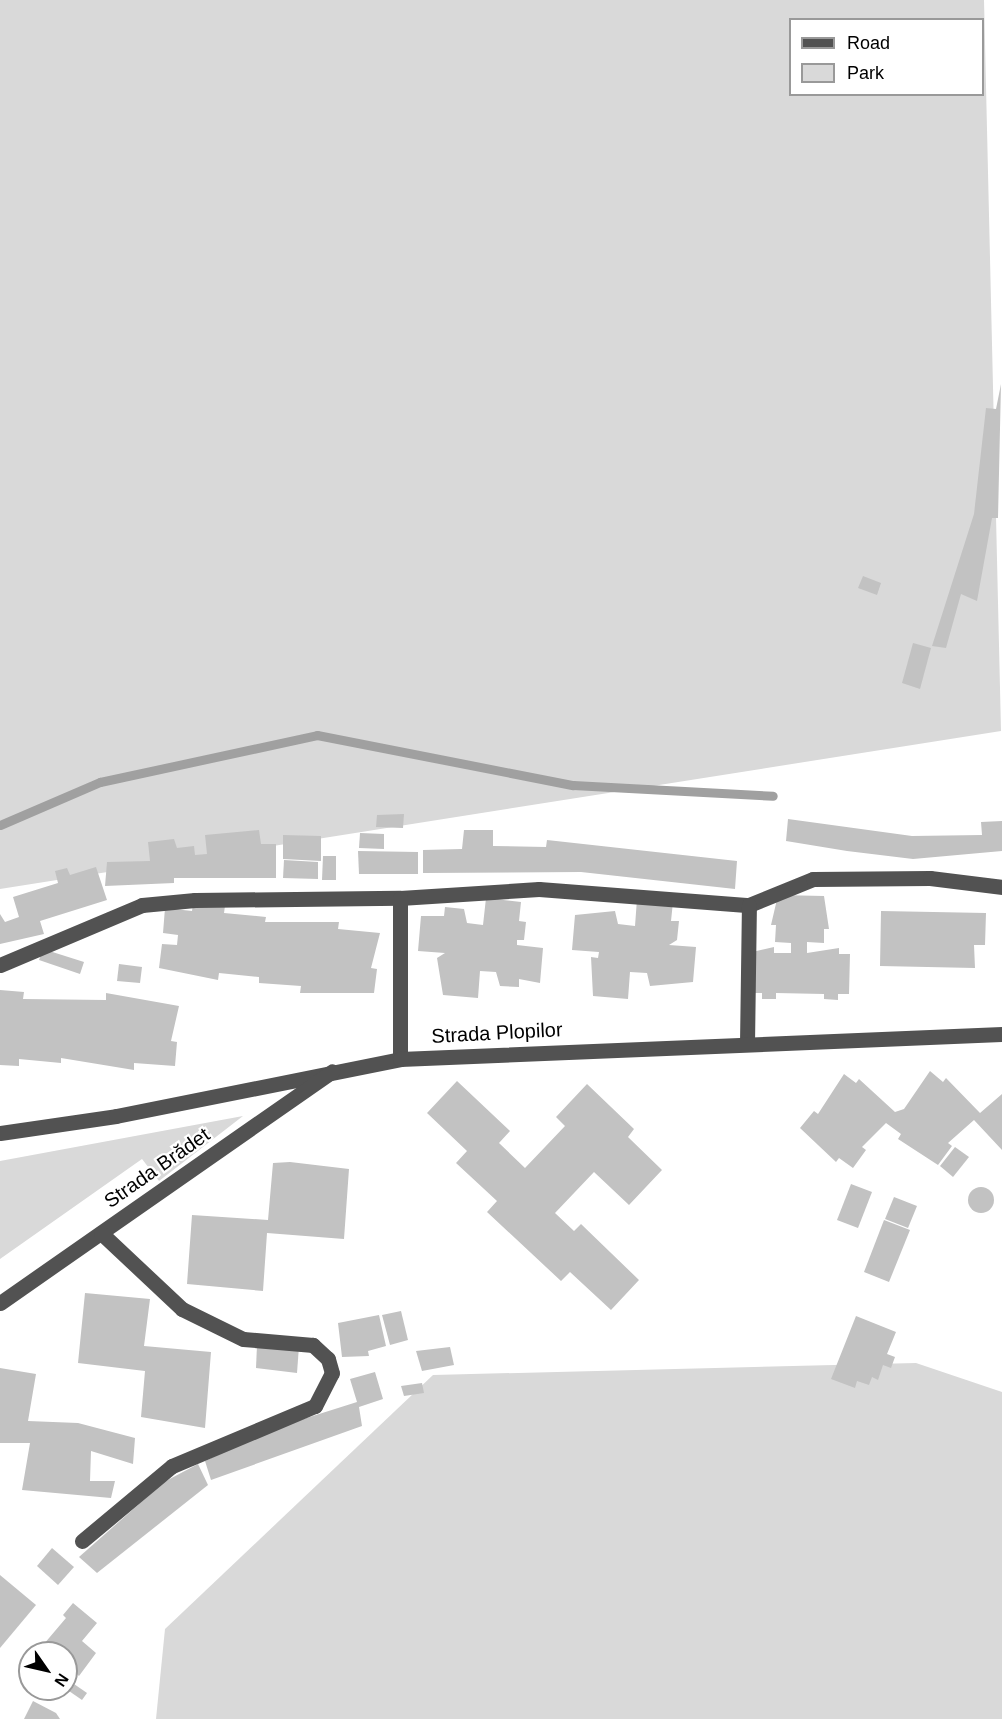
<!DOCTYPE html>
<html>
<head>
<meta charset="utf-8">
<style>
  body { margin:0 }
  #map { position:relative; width:1002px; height:1719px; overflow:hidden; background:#fff; font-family:Helvetica,sans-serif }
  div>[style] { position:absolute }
  .green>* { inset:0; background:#d9d9d9 }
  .stream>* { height:9px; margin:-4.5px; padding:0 4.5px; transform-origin:4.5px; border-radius:4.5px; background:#a0a0a0 }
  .building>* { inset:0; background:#c2c2c2 }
  .round { border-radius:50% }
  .minor>* { height:15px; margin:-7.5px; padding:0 7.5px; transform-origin:7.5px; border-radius:7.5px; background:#525252 }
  span { translate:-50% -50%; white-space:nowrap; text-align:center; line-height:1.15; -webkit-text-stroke:4.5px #fff; paint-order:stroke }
  .street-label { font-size:20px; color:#000 }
  .legend { position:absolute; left:789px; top:18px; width:195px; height:78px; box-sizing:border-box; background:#fff; border:2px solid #999; margin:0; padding:8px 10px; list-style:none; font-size:18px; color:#000 }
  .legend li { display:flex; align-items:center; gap:12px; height:30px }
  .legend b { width:30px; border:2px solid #999 }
  .north { position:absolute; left:18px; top:1641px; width:60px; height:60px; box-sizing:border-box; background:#fff; border:2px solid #999; border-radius:50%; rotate:124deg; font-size:16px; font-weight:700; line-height:24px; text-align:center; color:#000 }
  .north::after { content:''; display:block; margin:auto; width:21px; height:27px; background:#000; clip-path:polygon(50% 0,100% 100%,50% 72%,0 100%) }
</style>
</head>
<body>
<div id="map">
  <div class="green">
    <div style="clip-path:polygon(evenodd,0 0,984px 0,1001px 731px,0 889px,0 0,790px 20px,982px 20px,982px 94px,790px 94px,790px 20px)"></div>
    <div style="clip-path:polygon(243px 1116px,159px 1181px,142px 1159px,0 1259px,0 1161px)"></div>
    <div style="clip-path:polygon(916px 1363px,1002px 1392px,1002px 1719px,156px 1719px,165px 1629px,433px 1375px)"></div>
  </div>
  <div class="stream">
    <div style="left:0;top:825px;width:109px;rotate:-23.3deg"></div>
    <div style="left:100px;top:782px;width:222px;rotate:-12.2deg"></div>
    <div style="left:317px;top:735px;width:261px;rotate:11.1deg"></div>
    <div style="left:573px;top:785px;width:200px;rotate:3.1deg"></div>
  </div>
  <div class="building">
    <div style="clip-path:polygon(1001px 384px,998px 518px,992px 518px,977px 601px,961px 594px,946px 648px,932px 646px,974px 514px,986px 408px,996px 409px)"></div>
    <div style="clip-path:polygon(863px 576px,881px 583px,877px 595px,858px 588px)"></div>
    <div style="clip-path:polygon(913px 643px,931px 648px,920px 689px,902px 683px)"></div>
    <div style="clip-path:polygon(404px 814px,403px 828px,376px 827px,377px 815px)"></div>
    <div style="clip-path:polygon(788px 819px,912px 836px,982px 835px,981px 822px,1002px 821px,1002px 851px,913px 859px,847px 851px,786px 841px)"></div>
    <div style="clip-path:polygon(259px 830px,261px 844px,276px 844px,276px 878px,174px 878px,174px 883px,105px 886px,107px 862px,150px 861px,148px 842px,174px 839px,177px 848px,194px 846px,195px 855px,207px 854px,205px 835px)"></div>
    <div style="clip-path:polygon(464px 830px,493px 830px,493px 846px,546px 847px,547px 840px,737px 861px,735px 889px,581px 872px,423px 873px,423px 850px,462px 849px)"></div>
    <div style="clip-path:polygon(360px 833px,384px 834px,384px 849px,359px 848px)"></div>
    <div style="clip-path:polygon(283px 835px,321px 836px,321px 861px,283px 859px)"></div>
    <div style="clip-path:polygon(358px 851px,418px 852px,418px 874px,359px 874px)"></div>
    <div style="clip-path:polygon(323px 856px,336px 856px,336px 880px,322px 880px)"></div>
    <div style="clip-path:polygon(284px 860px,318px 862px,318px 879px,283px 878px)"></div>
    <div style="clip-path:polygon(96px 867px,107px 900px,40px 921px,44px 934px,0 944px,0 914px,5px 922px,19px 917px,13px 897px,58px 883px,55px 871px,67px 868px,70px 875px)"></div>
    <div style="clip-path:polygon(778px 895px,824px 896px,829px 929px,824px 929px,824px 943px,807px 942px,807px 953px,839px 948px,839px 954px,850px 954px,849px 994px,838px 994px,838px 1000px,824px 999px,824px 994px,776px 993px,776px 999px,762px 999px,762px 993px,748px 993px,748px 953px,774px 947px,774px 953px,791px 953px,791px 943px,775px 942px,776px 925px,771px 925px)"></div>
    <div style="clip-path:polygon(486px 898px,521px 902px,519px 921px,526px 922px,524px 940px,517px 940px,517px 945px,543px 948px,540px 983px,519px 979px,519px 987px,500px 986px,496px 972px,480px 971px,478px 998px,443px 995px,437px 958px,445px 953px,418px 951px,421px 916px,444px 916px,445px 907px,464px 909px,467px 923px,483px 925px)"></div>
    <div style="clip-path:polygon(637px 899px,673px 902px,671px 921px,679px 921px,677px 940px,669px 945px,696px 947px,693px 982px,650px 986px,647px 973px,630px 972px,628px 999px,593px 996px,591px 957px,598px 958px,599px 952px,572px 950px,575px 915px,615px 911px,618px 924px,635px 926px)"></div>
    <div style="clip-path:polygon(193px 904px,225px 906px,224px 913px,266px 917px,265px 922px,339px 922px,338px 929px,380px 933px,371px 968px,377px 969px,374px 993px,300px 993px,301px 986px,259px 983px,259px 977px,219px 973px,218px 980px,159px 968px,162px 944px,177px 945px,178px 935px,163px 933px,165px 908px,192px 911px)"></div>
    <div style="clip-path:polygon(881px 911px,986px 913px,985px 945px,974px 945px,975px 968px,880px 966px)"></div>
    <div style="clip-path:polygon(43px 949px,84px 962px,80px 974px,39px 960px)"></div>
    <div style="clip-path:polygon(119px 964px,142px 967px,140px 983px,117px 981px)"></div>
    <div style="clip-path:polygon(0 990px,24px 992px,23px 999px,106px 1000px,106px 993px,179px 1006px,171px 1041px,177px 1042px,175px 1066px,134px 1063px,134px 1070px,61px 1058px,61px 1063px,19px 1059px,19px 1066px,0 1065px)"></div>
    <div style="clip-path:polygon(930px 1071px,943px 1082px,946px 1078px,980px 1113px,1002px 1094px,1002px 1150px,974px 1120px,948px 1143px,952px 1146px,938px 1165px,898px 1139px,901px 1134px,886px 1123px,862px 1147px,866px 1150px,853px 1168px,839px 1158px,836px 1162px,800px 1128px,814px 1111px,818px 1114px,844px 1074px,856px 1083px,859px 1079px,895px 1112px,904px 1109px)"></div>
    <div style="clip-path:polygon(457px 1081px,510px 1131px,499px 1143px,525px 1168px,565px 1126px,556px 1117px,587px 1084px,634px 1129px,628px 1137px,662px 1170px,629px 1205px,594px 1172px,555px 1213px,574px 1231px,581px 1224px,639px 1280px,611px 1310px,570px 1272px,561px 1281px,487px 1212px,497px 1201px,456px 1163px,467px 1151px,427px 1113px)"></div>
    <div style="clip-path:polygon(955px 1147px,969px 1157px,953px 1177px,940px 1166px)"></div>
    <div style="clip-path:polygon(290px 1162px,349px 1169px,344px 1239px,267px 1233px,263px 1291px,187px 1284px,192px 1215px,268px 1220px,273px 1163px)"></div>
    <div style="clip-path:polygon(851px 1184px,872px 1192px,858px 1228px,837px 1220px)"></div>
    <div class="round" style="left:968px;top:1187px;width:26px;height:26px"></div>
    <div style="clip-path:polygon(894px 1197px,917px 1206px,908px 1228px,885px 1219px)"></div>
    <div style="clip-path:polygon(884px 1220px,910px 1230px,889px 1282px,864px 1272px)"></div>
    <div style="clip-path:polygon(85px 1293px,150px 1299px,144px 1346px,211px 1352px,205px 1428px,141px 1417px,145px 1371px,78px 1363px)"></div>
    <div style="clip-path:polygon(401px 1311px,408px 1340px,390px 1345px,382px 1315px)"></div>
    <div style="clip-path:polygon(379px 1315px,386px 1346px,368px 1351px,369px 1356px,342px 1357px,338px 1323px)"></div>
    <div style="clip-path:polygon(856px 1316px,896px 1332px,887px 1354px,895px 1357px,891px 1368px,883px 1365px,878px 1380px,872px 1377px,869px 1385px,857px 1381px,855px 1388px,831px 1379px)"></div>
    <div style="clip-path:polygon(257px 1345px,299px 1346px,297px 1373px,256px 1368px)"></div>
    <div style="clip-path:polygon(450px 1347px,454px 1365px,422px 1371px,416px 1351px)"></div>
    <div style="clip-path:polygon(0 1368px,36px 1374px,28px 1421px,78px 1423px,135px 1438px,133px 1464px,91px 1451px,90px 1481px,115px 1481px,111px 1498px,22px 1490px,30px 1443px,0 1443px)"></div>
    <div style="clip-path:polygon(375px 1372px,383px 1399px,359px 1407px,362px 1426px,211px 1480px,205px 1461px,275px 1428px,357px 1402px,350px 1379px)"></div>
    <div style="clip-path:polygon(422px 1383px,424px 1393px,404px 1396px,401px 1386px)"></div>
    <div style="clip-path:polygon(198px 1464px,208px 1485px,97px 1573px,79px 1557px,164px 1482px)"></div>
    <div style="clip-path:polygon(52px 1548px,74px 1567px,58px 1585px,37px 1566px)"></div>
    <div style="clip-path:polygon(0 1575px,36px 1605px,0 1648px)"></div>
    <div style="clip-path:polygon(73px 1603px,97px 1623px,82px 1641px,96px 1653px,79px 1676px,71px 1669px,66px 1675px,66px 1653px,30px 1653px,30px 1666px,24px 1660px,34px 1648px,38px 1651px,66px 1618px,63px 1615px)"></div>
    <div style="clip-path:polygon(74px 1684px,87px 1693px,82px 1700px,69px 1691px)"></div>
    <div style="clip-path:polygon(33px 1701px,56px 1713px,60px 1719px,24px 1719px)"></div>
  </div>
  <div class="minor">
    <div style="left:0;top:965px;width:154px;rotate:-22.9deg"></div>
    <div style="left:142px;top:905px;width:53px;rotate:-5.4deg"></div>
    <div style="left:195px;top:900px;width:205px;rotate:-0.6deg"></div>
    <div style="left:400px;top:898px;width:139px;rotate:-3.7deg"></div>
    <div style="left:539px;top:889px;width:211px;rotate:4.4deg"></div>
    <div style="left:749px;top:905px;width:69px;rotate:-22.1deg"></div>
    <div style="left:813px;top:879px;width:117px;rotate:-0.5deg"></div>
    <div style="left:930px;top:878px;width:73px;rotate:7.1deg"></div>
    <div style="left:747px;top:1044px;width:139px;rotate:-89.2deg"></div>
    <div style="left:400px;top:1059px;width:161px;rotate:-90deg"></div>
    <div style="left:0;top:1133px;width:117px;rotate:-8.3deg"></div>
    <div style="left:116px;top:1116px;width:290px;rotate:-11.3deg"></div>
    <div style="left:400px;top:1059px;width:603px;rotate:-2.38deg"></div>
    <div style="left:0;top:1303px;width:405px;rotate:-34.9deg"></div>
    <div style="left:82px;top:1541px;width:117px;rotate:-39.8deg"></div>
    <div style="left:172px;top:1466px;width:155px;rotate:-22.8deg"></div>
    <div style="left:315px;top:1406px;width:37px;rotate:-63deg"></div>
    <div style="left:332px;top:1373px;width:15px;rotate:-106deg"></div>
    <div style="left:328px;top:1359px;width:21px;rotate:-137deg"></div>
    <div style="left:313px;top:1345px;width:70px;rotate:-175.1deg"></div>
    <div style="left:243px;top:1339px;width:68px;rotate:-153.8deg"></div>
    <div style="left:182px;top:1309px;width:111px;rotate:-136.8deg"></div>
  </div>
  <div class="street-label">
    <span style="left:497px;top:1033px;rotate:-3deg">Strada Plopilor</span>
    <span style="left:157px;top:1168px;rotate:-35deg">Strada Brădet</span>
  </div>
  <ul class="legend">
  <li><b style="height:8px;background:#525252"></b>Road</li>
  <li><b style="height:16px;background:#d9d9d9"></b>Park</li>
  </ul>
  <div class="north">N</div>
</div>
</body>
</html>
